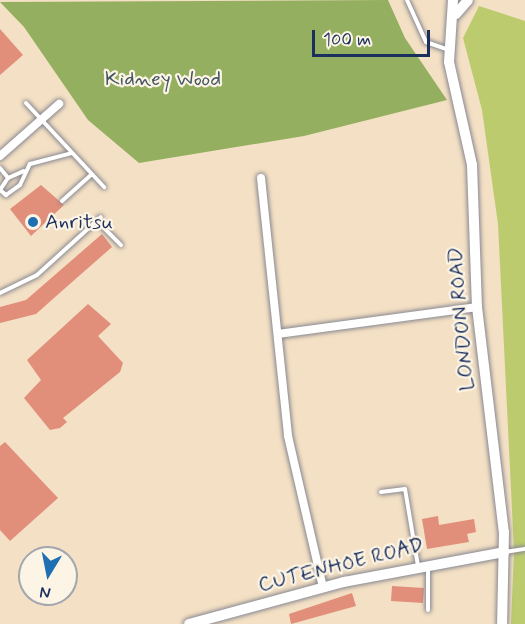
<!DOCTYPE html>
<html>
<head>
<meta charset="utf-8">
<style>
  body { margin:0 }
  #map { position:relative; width:525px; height:624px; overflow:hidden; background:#f4e0c4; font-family:Mynerve,sans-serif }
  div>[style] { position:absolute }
  .green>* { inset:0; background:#bccb6e }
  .forest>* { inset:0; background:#95af61 }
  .building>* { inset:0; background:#e18e7b }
  .roads { filter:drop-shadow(0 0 2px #888891) drop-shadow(0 0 2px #888891) }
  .service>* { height:4px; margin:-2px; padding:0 2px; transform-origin:2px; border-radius:2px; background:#fff }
  .minor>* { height:8px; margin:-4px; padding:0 4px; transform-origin:4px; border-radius:4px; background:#fff }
  .tertiary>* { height:10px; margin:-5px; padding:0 5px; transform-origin:5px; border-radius:5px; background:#fff }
  .dots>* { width:16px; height:16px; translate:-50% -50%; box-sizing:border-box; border:3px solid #fcf5e5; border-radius:50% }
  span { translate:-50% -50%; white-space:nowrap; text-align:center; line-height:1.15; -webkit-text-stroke:4.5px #fcf5e5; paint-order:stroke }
  .park-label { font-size:21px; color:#435662 }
  .poi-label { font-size:21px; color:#1b2f5e }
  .left { translate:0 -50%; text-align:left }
  .street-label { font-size:21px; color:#1b2f5e }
  .north { position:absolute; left:18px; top:546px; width:60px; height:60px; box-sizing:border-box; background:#fcf5e5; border:2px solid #a2a6af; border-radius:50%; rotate:190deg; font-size:16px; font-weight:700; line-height:24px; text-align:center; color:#1b2f5e }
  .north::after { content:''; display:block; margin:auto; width:21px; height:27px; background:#1f6fb2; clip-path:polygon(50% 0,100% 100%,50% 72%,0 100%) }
  .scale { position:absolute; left:312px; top:30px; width:118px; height:27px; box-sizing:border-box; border:3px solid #1b2f5e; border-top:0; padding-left:8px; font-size:18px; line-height:21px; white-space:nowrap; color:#1b2f5e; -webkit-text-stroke:4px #fcf5e5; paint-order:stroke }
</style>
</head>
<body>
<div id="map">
  <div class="green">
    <div style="clip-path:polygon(479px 6px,525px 21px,525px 624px,511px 624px,514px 551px,498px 224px,482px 110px,463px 38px)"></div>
  </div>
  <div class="forest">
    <div style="clip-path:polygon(388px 0,405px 38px,447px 100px,304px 136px,139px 163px,88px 120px,24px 27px,0 2px)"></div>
  </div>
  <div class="building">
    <div style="clip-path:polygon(0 29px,23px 55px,0 75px)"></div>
    <div style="clip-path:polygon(41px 185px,64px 205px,31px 236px,10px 209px)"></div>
    <div style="clip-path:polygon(102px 234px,112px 247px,63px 290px,36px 314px,0 323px,0 307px,26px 300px)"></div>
    <div style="clip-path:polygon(88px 304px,111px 324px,98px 336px,123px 363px,120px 372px,63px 418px,67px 422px,60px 428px,50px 430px,24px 398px,41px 380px,27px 360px)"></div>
    <div style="clip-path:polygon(5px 442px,58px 498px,10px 541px,0 530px,0 446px)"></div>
    <div style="clip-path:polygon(438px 516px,439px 525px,474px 519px,476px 532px,467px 534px,469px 542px,427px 549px,422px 519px)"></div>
    <div style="clip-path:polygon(392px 586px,424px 588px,423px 603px,391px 601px)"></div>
    <div style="clip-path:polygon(352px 593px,356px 606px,291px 624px,289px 614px)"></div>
  </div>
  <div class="roads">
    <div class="service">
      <div style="left:407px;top:0;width:46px;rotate:65.7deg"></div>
      <div style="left:426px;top:42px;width:24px;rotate:19deg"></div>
      <div style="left:26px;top:103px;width:115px;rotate:47.1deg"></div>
      <div style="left:0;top:168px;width:13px;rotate:51deg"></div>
      <div style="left:8px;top:178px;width:14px;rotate:124deg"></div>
      <div style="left:0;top:190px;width:8px;rotate:40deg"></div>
      <div style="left:6px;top:195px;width:17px;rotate:-36deg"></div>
      <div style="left:20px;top:185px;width:23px;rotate:-65deg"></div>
      <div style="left:30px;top:164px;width:43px;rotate:-14.7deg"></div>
      <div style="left:8px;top:178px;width:17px;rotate:-24deg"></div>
      <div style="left:62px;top:201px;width:40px;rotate:-42deg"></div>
      <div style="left:97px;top:221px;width:34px;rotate:45deg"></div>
      <div style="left:0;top:293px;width:41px;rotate:-25.9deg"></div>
      <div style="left:37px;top:275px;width:86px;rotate:-42.2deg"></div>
      <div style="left:381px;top:492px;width:24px;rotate:-7deg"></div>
      <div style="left:405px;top:489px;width:78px;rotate:80.4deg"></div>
      <div style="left:505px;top:552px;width:20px;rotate:-9deg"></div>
      <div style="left:428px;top:610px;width:43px;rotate:-90deg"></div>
    </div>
    <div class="minor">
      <div style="left:0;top:156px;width:79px;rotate:-41.4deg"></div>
      <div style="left:261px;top:178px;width:259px;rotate:84deg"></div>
      <div style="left:288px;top:436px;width:156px;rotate:77deg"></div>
      <div style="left:278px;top:334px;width:201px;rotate:-7.7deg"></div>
    </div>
    <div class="tertiary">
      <div style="left:453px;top:0;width:62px;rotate:93.7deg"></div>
      <div style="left:449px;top:62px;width:106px;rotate:77.4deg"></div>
      <div style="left:472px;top:165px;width:142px;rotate:88deg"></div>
      <div style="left:477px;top:307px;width:227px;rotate:83.2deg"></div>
      <div style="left:504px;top:532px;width:92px;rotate:91.2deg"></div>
      <div style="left:456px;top:14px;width:18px;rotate:-49deg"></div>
      <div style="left:189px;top:624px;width:161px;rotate:-15.2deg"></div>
      <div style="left:344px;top:582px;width:163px;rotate:-10.6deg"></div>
    </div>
  </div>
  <div class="dots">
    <div style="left:33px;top:222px;background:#1f6fb2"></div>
  </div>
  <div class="park-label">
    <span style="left:163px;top:79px">Kidney Wood</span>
  </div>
  <div class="poi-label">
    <span class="left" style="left:45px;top:222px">Anritsu</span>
  </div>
  <div class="street-label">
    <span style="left:461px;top:319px;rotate:-95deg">LONDON ROAD</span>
    <span style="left:341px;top:565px;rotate:-14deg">CUTENHOE ROAD</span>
  </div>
  <div class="north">N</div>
  <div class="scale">100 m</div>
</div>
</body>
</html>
